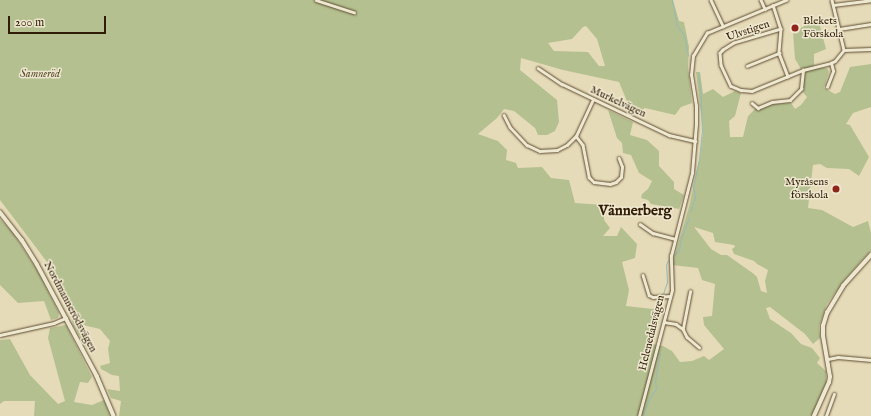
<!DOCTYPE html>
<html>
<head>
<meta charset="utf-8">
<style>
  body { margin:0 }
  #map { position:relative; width:871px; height:416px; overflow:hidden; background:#e6dbb8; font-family:"IM FELL English",serif }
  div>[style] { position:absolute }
  .green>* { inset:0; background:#b4c08f }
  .stream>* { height:1px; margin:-0.5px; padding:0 0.5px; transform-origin:0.5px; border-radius:0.5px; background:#97bab6 }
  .roads { filter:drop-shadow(0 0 1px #5e4c32) drop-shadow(0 0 1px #5e4c32) }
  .street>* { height:2.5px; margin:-1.25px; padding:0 1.25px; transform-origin:1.25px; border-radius:1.25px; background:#efe8d1 }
  .secondary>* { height:3.5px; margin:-1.75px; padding:0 1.75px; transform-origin:1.75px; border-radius:1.75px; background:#efe8d1 }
  .dots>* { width:11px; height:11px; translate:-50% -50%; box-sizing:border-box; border:2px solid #efe8d1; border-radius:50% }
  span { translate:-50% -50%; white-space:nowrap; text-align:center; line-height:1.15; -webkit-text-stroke:3px #efe8d1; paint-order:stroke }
  .poi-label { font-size:11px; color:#311d05 }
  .left { translate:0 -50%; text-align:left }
  .right { translate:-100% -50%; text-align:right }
  .street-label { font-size:11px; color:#311d05 }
  .park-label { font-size:11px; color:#584e2e; font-style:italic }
  .district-label { font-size:15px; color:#311d05; font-weight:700 }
  .scale { position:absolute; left:8px; top:16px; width:98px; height:18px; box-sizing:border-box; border:2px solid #311d05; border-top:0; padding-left:5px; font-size:12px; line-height:14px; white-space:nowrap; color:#311d05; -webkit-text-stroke:3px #efe8d1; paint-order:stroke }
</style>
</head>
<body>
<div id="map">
  <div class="green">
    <div style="clip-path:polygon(evenodd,0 0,673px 0,679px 21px,684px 22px,689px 47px,688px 68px,692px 103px,681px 107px,675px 115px,645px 108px,637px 113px,629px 106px,619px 82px,563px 70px,521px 58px,520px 70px,557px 100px,559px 122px,555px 131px,547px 135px,538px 135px,535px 128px,514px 111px,504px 109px,497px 118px,478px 134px,498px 141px,507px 150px,506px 160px,516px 163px,518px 168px,542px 167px,551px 178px,569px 180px,575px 203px,604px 205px,604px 220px,610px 228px,603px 236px,617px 236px,621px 227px,637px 244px,635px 258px,622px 262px,629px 290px,626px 306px,662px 310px,653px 344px,663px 346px,672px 351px,680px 362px,692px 361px,704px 356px,709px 360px,724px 349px,704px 325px,703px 317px,712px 316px,715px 284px,702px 280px,698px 268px,672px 265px,689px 207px,700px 157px,703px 132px,696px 72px,700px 72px,703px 94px,713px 89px,723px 97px,735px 91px,741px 93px,735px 116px,729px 121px,730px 137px,743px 137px,748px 116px,755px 109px,774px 104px,791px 103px,795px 109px,801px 105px,807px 97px,802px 91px,806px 71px,804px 68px,801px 69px,795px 59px,793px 32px,818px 19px,826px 49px,814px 54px,814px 68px,827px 68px,829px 72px,824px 88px,835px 94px,840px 92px,850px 67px,871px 64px,871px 107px,853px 113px,846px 124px,850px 125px,869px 157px,859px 176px,849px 169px,827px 168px,820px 164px,813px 165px,808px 208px,822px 210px,853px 227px,868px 221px,871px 233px,871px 250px,845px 279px,827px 304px,819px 326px,820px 338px,813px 344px,805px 334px,770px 307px,766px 308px,770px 319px,791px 333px,801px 344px,812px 348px,820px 358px,817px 363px,826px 371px,826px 383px,812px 416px,119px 416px,121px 401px,111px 398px,107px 389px,120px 391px,119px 376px,112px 375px,101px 369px,100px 366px,110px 363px,108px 349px,110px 341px,100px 329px,79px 324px,80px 329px,84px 332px,93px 351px,90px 353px,73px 325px,70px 310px,47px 262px,0 200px,0 0,586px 26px,597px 39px,605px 66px,599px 66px,588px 52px,554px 51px,548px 43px,572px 39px,583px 27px,586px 26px,0 0,694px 227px,713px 233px,715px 242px,734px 245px,735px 247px,732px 249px,734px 254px,754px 261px,757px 264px,768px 270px,765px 281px,767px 293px,761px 291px,757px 277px,754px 274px,727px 255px,721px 255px,711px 249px,694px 227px)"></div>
    <div style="clip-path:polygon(608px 110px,633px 122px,630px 135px,647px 140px,659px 151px,659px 166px,674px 182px,674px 189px,684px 195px,679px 209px,651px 204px,648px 200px,641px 198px,642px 194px,648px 189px,652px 181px,639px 173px,631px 155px,623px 153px,622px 143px,617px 138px)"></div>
    <div style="clip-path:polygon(0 219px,13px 233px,37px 270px,59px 313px,58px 318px,51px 320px,44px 301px,18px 303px,0 285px)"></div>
    <div style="clip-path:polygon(66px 325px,92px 377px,88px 383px,80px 382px,74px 402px,92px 405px,104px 400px,110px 416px,34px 416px,35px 401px,4px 401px,0 404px,0 340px,10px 339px,30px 375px,58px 404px,65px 401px,48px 338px,50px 328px)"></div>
  </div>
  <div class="stream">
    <div style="left:672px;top:0;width:25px;rotate:79deg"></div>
    <div style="left:677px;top:25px;width:12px;rotate:55deg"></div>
    <div style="left:684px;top:35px;width:21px;rotate:79deg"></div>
    <div style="left:690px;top:212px;width:16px;rotate:-72deg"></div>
    <div style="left:695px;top:197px;width:10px;rotate:-101deg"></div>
    <div style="left:693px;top:187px;width:29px;rotate:-78deg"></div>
    <div style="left:699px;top:159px;width:27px;rotate:-84deg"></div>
    <div style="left:702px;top:132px;width:35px;rotate:-92deg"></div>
    <div style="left:701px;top:97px;width:24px;rotate:-97deg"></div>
    <div style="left:674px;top:255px;width:7px;rotate:-45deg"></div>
    <div style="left:679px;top:250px;width:11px;rotate:-80deg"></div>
    <div style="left:681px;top:239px;width:23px;rotate:-70deg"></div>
    <div style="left:663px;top:294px;width:13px;rotate:-72deg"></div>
    <div style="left:667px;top:282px;width:17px;rotate:-93deg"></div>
    <div style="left:666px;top:265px;width:5px;rotate:-68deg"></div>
    <div style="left:651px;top:350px;width:4px;rotate:-153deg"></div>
    <div style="left:647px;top:348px;width:32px;rotate:-77deg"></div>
    <div style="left:654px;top:317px;width:21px;rotate:-67deg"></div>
    <div style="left:643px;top:416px;width:16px;rotate:-72deg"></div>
    <div style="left:648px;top:401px;width:15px;rotate:-58deg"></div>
    <div style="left:656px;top:388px;width:7px;rotate:-98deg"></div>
    <div style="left:655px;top:381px;width:27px;rotate:-80deg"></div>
    <div style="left:660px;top:354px;width:2px;rotate:-117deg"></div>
  </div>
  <div class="roads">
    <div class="street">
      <div style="left:316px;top:0;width:40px;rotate:18deg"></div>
      <div style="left:711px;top:0;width:29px;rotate:65deg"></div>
      <div style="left:761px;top:0;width:10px;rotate:66deg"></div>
      <div style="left:832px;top:0;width:51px;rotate:76.5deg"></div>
      <div style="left:773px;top:5px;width:25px;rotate:72deg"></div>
      <div style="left:781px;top:29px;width:49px;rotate:163.4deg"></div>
      <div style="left:734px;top:43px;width:13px;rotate:148deg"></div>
      <div style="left:723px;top:50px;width:4px;rotate:135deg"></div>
      <div style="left:720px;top:53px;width:12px;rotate:85deg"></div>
      <div style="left:721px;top:65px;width:23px;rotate:65deg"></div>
      <div style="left:731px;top:86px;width:11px;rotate:22deg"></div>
      <div style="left:741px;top:90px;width:11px;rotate:5deg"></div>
      <div style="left:752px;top:91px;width:55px;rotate:-22.4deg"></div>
      <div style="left:803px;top:70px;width:29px;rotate:-14deg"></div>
      <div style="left:831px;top:63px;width:4px;rotate:-27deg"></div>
      <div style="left:835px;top:61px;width:14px;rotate:-51deg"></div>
      <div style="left:844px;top:50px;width:27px;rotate:-2deg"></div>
      <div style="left:833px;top:5px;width:38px;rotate:-7deg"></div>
      <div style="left:781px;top:29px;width:24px;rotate:95deg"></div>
      <div style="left:779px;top:53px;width:25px;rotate:69deg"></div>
      <div style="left:839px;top:29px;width:32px;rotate:-9deg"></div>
      <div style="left:747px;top:66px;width:35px;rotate:-22deg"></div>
      <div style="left:538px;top:68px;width:29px;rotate:34deg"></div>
      <div style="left:562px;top:84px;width:119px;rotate:25.5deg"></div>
      <div style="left:669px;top:135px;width:27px;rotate:13deg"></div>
      <div style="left:827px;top:87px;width:17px;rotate:-69deg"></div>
      <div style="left:833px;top:71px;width:8px;rotate:-104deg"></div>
      <div style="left:752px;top:103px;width:8px;rotate:40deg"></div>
      <div style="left:758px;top:108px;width:15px;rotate:-23deg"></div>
      <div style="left:772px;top:102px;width:18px;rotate:-6deg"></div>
      <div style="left:790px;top:100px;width:16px;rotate:-45deg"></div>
      <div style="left:801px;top:89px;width:19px;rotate:-84deg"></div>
      <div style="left:504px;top:115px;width:13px;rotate:63deg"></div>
      <div style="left:510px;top:127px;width:25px;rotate:47deg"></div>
      <div style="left:527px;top:145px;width:14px;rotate:25deg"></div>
      <div style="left:540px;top:151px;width:17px;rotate:-3deg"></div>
      <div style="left:557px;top:150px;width:11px;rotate:-27deg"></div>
      <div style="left:567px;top:145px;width:13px;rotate:-45deg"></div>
      <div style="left:576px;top:136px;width:40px;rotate:-65deg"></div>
      <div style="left:576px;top:136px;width:11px;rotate:52deg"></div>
      <div style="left:583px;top:145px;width:33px;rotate:79deg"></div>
      <div style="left:589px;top:177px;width:7px;rotate:45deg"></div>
      <div style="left:594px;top:182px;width:16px;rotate:7deg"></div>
      <div style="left:610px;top:184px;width:6px;rotate:-18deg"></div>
      <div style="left:616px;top:182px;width:7px;rotate:-45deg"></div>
      <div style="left:621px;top:177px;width:10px;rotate:-84deg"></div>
      <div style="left:622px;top:167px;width:9px;rotate:-111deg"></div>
      <div style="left:640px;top:224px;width:16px;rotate:35deg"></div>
      <div style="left:653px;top:233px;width:23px;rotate:15deg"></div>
      <div style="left:643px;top:275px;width:21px;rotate:73deg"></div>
      <div style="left:649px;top:295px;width:4px;rotate:27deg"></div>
      <div style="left:653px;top:297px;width:17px;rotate:-3deg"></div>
      <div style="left:664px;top:322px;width:12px;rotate:9deg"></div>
      <div style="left:676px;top:324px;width:9px;rotate:36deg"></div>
      <div style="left:683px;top:329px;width:9px;rotate:63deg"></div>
      <div style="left:687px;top:337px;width:16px;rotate:40deg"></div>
      <div style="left:683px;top:328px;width:37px;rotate:-79deg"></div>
      <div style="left:0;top:335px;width:55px;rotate:-12.5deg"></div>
      <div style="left:54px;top:323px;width:13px;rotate:-23deg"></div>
      <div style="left:828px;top:359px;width:10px;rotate:-11deg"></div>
      <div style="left:838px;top:357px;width:33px;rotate:5deg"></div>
      <div style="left:639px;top:416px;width:130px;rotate:-75.3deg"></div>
      <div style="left:672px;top:290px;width:34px;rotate:-92deg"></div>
      <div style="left:671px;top:256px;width:86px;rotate:-75.8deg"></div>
      <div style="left:692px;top:173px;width:49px;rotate:-85.3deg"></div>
      <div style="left:696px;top:124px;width:18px;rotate:-90deg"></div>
      <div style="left:696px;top:106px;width:31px;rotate:-99deg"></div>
      <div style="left:691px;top:75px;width:19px;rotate:-84deg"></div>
      <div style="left:693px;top:56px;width:27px;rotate:-59deg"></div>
      <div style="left:707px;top:33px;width:86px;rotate:-22.7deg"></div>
      <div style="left:826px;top:416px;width:23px;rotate:-70deg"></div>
    </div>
    <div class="secondary">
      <div style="left:0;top:212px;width:36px;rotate:52deg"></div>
      <div style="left:22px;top:240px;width:28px;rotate:58deg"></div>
      <div style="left:37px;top:264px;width:127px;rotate:61.8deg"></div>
      <div style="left:97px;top:376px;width:43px;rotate:67deg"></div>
      <div style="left:814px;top:416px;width:36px;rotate:-66deg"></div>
      <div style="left:829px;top:383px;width:6px;rotate:-81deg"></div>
      <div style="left:830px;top:377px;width:42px;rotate:-99.7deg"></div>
      <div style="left:823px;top:336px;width:10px;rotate:-90deg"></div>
      <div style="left:823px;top:326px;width:14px;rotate:-73deg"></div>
      <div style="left:827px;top:313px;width:31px;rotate:-59deg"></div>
      <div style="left:843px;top:286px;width:42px;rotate:-47.9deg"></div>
    </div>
  </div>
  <div class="dots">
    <div style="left:795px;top:28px;background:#8f2418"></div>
    <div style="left:836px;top:189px;background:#8f2418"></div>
  </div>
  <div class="poi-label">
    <span class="left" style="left:803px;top:28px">Blekets<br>Förskola</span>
    <span class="right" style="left:828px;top:189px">Myråsens<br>förskola</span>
  </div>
  <div class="street-label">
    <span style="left:748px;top:31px;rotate:-19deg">Ulvstigen</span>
    <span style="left:618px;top:102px;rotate:25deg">Murkelvägen</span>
    <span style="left:70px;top:307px;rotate:62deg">Nordmannerödsvägen</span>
    <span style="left:652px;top:333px;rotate:-76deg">Helenedalsvägen</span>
  </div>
  <div class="park-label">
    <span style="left:40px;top:74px">Samneröd</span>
  </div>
  <div class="district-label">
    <span style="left:635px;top:211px">Vännerberg</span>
  </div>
  <div class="scale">200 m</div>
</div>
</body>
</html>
